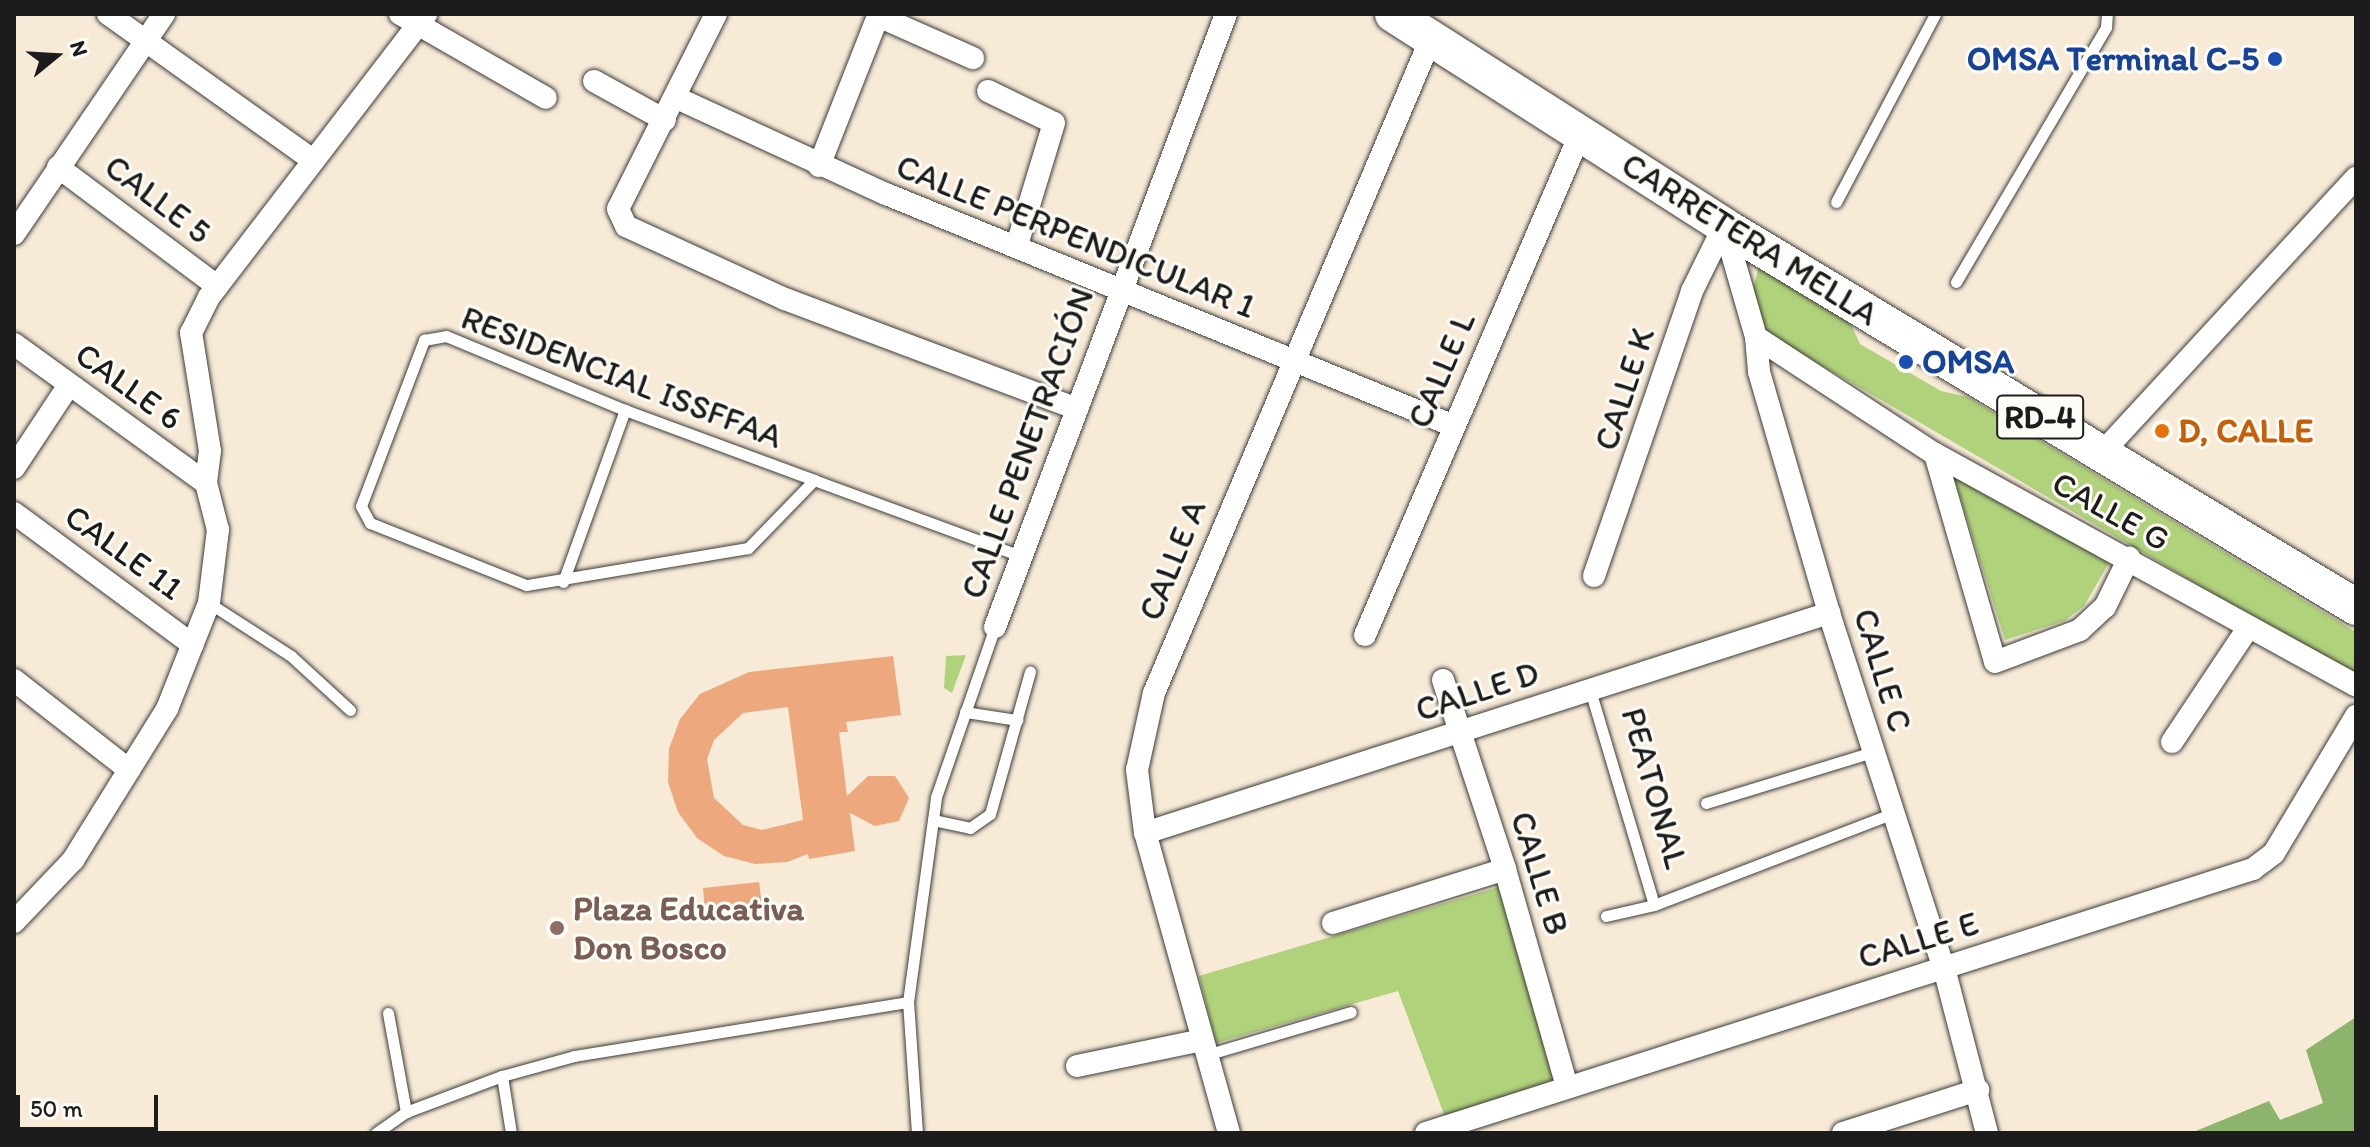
<!DOCTYPE html>
<html>
<head>
<meta charset="utf-8">
<style>
  body { margin:0 }
  #map { position:relative; width:2370px; height:1147px; overflow:hidden; background:#f7ebd8; font-family:Itim,sans-serif }
  div>[style] { position:absolute }
  .green>* { inset:0; background:#b0d27b }
  .forest>* { inset:0; background:#8cb46b }
  .building>* { inset:0; background:#eda87d }
  .roads { filter:drop-shadow(0 0 2px #3d3b38) drop-shadow(0 0 2px #3d3b38) }
  .service>* { height:11px; margin:-5.5px; padding:0 5.5px; transform-origin:5.5px; border-radius:5.5px; background:#fff }
  .minor>* { height:22px; margin:-11px; padding:0 11px; transform-origin:11px; border-radius:11px; background:#fff }
  .primary>* { height:36px; margin:-18px; padding:0 18px; transform-origin:18px; border-radius:18px; background:#fff }
  .dots>* { width:22px; height:22px; translate:-50% -50%; box-sizing:border-box; border:4px solid #fdfcf7; border-radius:50% }
  span { translate:-50% -50%; white-space:nowrap; text-align:center; line-height:1.15; -webkit-text-stroke:6px #fdfcf7; paint-order:stroke }
  .shield-label span { padding:2px 6px; background:#fdfcf7; border:2px solid; border-radius:6px; -webkit-text-stroke-width:0 }
  .shield-label { font-size:32px; color:#1c1c1c; font-weight:700 }
  .transit-label { font-size:34px; color:#164399; font-weight:700 }
  .right { translate:-100% -50%; text-align:right }
  .left { translate:0 -50%; text-align:left }
  .street-label { font-size:34px; color:#1c1c1c }
  .food-label { font-size:34px; color:#c56008; font-weight:700 }
  .education-label { font-size:34px; color:#785e54; font-weight:700 }
  .frame { position:absolute; inset:0; border:16px solid #1c1c1c; pointer-events:none }
  .north { position:absolute; left:16px; top:16px; width:80px; height:80px; -webkit-text-stroke:6px #fdfcf7; paint-order:stroke; rotate:72deg; font-size:22px; font-weight:700; line-height:32px; text-align:center; color:#1c1c1c }
  .north::after { content:''; display:block; margin:auto; width:28px; height:36px; background:#1c1c1c; clip-path:polygon(50% 0,100% 100%,50% 72%,0 100%) }
  .scale { position:absolute; left:16px; top:1095px; width:142px; height:36px; box-sizing:border-box; border:4px solid #1c1c1c; border-top:0; padding-left:10px; font-size:24px; line-height:28px; white-space:nowrap; color:#1c1c1c; -webkit-text-stroke:6px #fdfcf7; paint-order:stroke }
</style>
</head>
<body>
<div id="map">
  <div class="green">
    <div style="clip-path:polygon(1759px 266px,1850px 323px,1860px 344px,1941px 391px,1968px 397px,2356px 632px,2356px 672px,2343px 669px,1766px 333px,1753px 289px)"></div>
    <div style="clip-path:polygon(1952px 471px,2110px 561px,2084px 606px,2064px 621px,2005px 640px)"></div>
    <div style="clip-path:polygon(966px 655px,952px 693px,944px 688px,946px 656px)"></div>
    <div style="clip-path:polygon(1499px 887px,1559px 1078px,1445px 1117px,1398px 991px,1216px 1043px,1199px 976px)"></div>
  </div>
  <div class="forest">
    <div style="clip-path:polygon(2356px 1017px,2356px 1133px,2191px 1133px,2269px 1101px,2280px 1120px,2323px 1103px,2306px 1050px)"></div>
  </div>
  <div class="building">
    <div style="clip-path:polygon(evenodd,893px 656px,901px 715px,846px 722px,848px 732px,839px 732px,847px 796px,868px 776px,895px 776px,909px 798px,899px 821px,875px 826px,850px 813px,855px 851px,809px 859px,808px 854px,787px 862px,755px 864px,724px 856px,697px 838px,678px 812px,668px 782px,669px 749px,680px 719px,700px 694px,749px 672px,893px 656px,788px 707px,803px 820px,762px 830px,743px 825px,714px 798px,707px 759px,714px 740px,743px 713px,788px 707px)"></div>
    <div style="clip-path:polygon(759px 882px,762px 906px,705px 912px,703px 888px)"></div>
  </div>
  <div class="roads">
    <div class="service">
      <div style="left:1836px;top:202px;width:212px;rotate:-62.2deg"></div>
      <div style="left:1956px;top:282px;width:296px;rotate:-59.5deg"></div>
      <div style="left:2106px;top:27px;width:13px;rotate:-86deg"></div>
      <div style="left:814px;top:480px;width:95px;rotate:134.1deg"></div>
      <div style="left:748px;top:548px;width:225px;rotate:170.5deg"></div>
      <div style="left:526px;top:585px;width:168px;rotate:-158.3deg"></div>
      <div style="left:370px;top:523px;width:19px;rotate:-118deg"></div>
      <div style="left:361px;top:506px;width:178px;rotate:-69.2deg"></div>
      <div style="left:424px;top:340px;width:22px;rotate:-10deg"></div>
      <div style="left:446px;top:336px;width:194px;rotate:22.5deg"></div>
      <div style="left:625px;top:410px;width:202px;rotate:20.3deg"></div>
      <div style="left:814px;top:480px;width:221px;rotate:20.2deg"></div>
      <div style="left:563px;top:582px;width:183px;rotate:-70.2deg"></div>
      <div style="left:209px;top:603px;width:98px;rotate:32.9deg"></div>
      <div style="left:291px;top:656px;width:80px;rotate:42.5deg"></div>
      <div style="left:1590px;top:690px;width:224px;rotate:73.4deg"></div>
      <div style="left:965px;top:712px;width:53px;rotate:8.7deg"></div>
      <div style="left:1706px;top:803px;width:175px;rotate:-17deg"></div>
      <div style="left:933px;top:820px;width:38px;rotate:12deg"></div>
      <div style="left:970px;top:828px;width:24px;rotate:-35deg"></div>
      <div style="left:990px;top:814px;width:148px;rotate:-74.3deg"></div>
      <div style="left:1606px;top:916px;width:49px;rotate:-12.9deg"></div>
      <div style="left:1654px;top:905px;width:257px;rotate:-21deg"></div>
      <div style="left:388px;top:1013px;width:101px;rotate:79.7deg"></div>
      <div style="left:1206px;top:1055px;width:151px;rotate:-16.5deg"></div>
      <div style="left:502px;top:1076px;width:58px;rotate:81deg"></div>
      <div style="left:376px;top:1133px;width:37px;rotate:-35deg"></div>
      <div style="left:406px;top:1112px;width:103px;rotate:-20.6deg"></div>
      <div style="left:502px;top:1076px;width:75px;rotate:-15.5deg"></div>
      <div style="left:574px;top:1056px;width:338px;rotate:-9.2deg"></div>
      <div style="left:917px;top:1133px;width:131px;rotate:-93.9deg"></div>
      <div style="left:908px;top:1002px;width:207px;rotate:-82.2deg"></div>
      <div style="left:936px;top:797px;width:180px;rotate:-70.9deg"></div>
    </div>
    <div class="minor">
      <div style="left:108px;top:14px;width:252px;rotate:35.5deg"></div>
      <div style="left:400px;top:14px;width:168px;rotate:29.9deg"></div>
      <div style="left:716px;top:14px;width:218px;rotate:116.7deg"></div>
      <div style="left:618px;top:209px;width:19px;rotate:65deg"></div>
      <div style="left:626px;top:226px;width:175px;rotate:24.7deg"></div>
      <div style="left:785px;top:299px;width:310px;rotate:20.6deg"></div>
      <div style="left:878px;top:16px;width:104px;rotate:23.9deg"></div>
      <div style="left:594px;top:81px;width:81px;rotate:28.8deg"></div>
      <div style="left:988px;top:91px;width:73px;rotate:25.9deg"></div>
      <div style="left:1054px;top:123px;width:127px;rotate:106.9deg"></div>
      <div style="left:677px;top:98px;width:230px;rotate:24.7deg"></div>
      <div style="left:886px;top:194px;width:614px;rotate:22.22deg"></div>
      <div style="left:819px;top:166px;width:163px;rotate:-68.5deg"></div>
      <div style="left:58px;top:167px;width:199px;rotate:36.8deg"></div>
      <div style="left:1724px;top:226px;width:116px;rotate:73.9deg"></div>
      <div style="left:1756px;top:337px;width:35px;rotate:85deg"></div>
      <div style="left:1759px;top:372px;width:251px;rotate:73.8deg"></div>
      <div style="left:1829px;top:613px;width:373px;rotate:72.1deg"></div>
      <div style="left:1944px;top:968px;width:171px;rotate:75.4deg"></div>
      <div style="left:14px;top:234px;width:266px;rotate:-55.7deg"></div>
      <div style="left:1756px;top:337px;width:214px;rotate:33.2deg"></div>
      <div style="left:1935px;top:454px;width:480px;rotate:28.8deg"></div>
      <div style="left:14px;top:344px;width:237px;rotate:35.9deg"></div>
      <div style="left:1935px;top:454px;width:216px;rotate:73.9deg"></div>
      <div style="left:1995px;top:662px;width:91px;rotate:-20.6deg"></div>
      <div style="left:2080px;top:630px;width:34px;rotate:-43deg"></div>
      <div style="left:2105px;top:607px;width:55px;rotate:-63.9deg"></div>
      <div style="left:2101px;top:454px;width:376px;rotate:-47.3deg"></div>
      <div style="left:14px;top:468px;width:100px;rotate:-56.5deg"></div>
      <div style="left:14px;top:513px;width:222px;rotate:36.4deg"></div>
      <div style="left:1594px;top:576px;width:301px;rotate:-71deg"></div>
      <div style="left:1692px;top:291px;width:72px;rotate:-63.8deg"></div>
      <div style="left:995px;top:627px;width:655px;rotate:-69.35deg"></div>
      <div style="left:1365px;top:635px;width:547px;rotate:-66.76deg"></div>
      <div style="left:14px;top:680px;width:146px;rotate:38deg"></div>
      <div style="left:1443px;top:680px;width:199px;rotate:71.8deg"></div>
      <div style="left:1505px;top:869px;width:226px;rotate:74.1deg"></div>
      <div style="left:2172px;top:742px;width:137px;rotate:-56.3deg"></div>
      <div style="left:1145px;top:833px;width:719px;rotate:-17.83deg"></div>
      <div style="left:14px;top:922px;width:86px;rotate:-46.4deg"></div>
      <div style="left:73px;top:860px;width:178px;rotate:-58.1deg"></div>
      <div style="left:167px;top:709px;width:114px;rotate:-68.4deg"></div>
      <div style="left:209px;top:603px;width:74px;rotate:-83deg"></div>
      <div style="left:218px;top:530px;width:49px;rotate:-104.3deg"></div>
      <div style="left:206px;top:483px;width:32px;rotate:-83deg"></div>
      <div style="left:210px;top:451px;width:120px;rotate:-99.1deg"></div>
      <div style="left:191px;top:333px;width:40px;rotate:-63.4deg"></div>
      <div style="left:209px;top:297px;width:357px;rotate:-52.5deg"></div>
      <div style="left:1333px;top:923px;width:180px;rotate:-17.4deg"></div>
      <div style="left:1077px;top:1066px;width:128px;rotate:-11.7deg"></div>
      <div style="left:1229px;top:1133px;width:312px;rotate:-105.6deg"></div>
      <div style="left:1145px;top:833px;width:64px;rotate:-97.2deg"></div>
      <div style="left:1137px;top:770px;width:79px;rotate:-77.6deg"></div>
      <div style="left:1154px;top:693px;width:713px;rotate:-67.07deg"></div>
      <div style="left:1426px;top:1133px;width:868px;rotate:-17.7deg"></div>
      <div style="left:2253px;top:869px;width:26px;rotate:-37deg"></div>
      <div style="left:2274px;top:853px;width:160px;rotate:-59.1deg"></div>
      <div style="left:1843px;top:1133px;width:142px;rotate:-17.7deg"></div>
    </div>
    <div class="primary">
      <div style="left:1393px;top:14px;width:393px;rotate:32.6deg"></div>
      <div style="left:1724px;top:226px;width:738px;rotate:31.08deg"></div>
    </div>
  </div>
  <div class="dots">
    <div style="left:2275px;top:59px;background:#1a4fb4"></div>
    <div style="left:1906px;top:362px;background:#1a4fb4"></div>
    <div style="left:2162px;top:431px;background:#e8710a"></div>
    <div style="left:557px;top:928px;background:#8d6e63"></div>
  </div>
  <div class="shield-label">
    <span style="left:2040px;top:417px">RD-4</span>
  </div>
  <div class="transit-label">
    <span class="right" style="left:2259px;top:59px">OMSA Terminal C-5</span>
    <span class="left" style="left:1922px;top:362px">OMSA</span>
  </div>
  <div class="street-label">
    <span style="left:158px;top:199px;rotate:37deg">CALLE 5</span>
    <span style="left:1076px;top:236px;rotate:22deg">CALLE PERPENDICULAR 1</span>
    <span style="left:1750px;top:239px;rotate:32deg">CARRETERA MELLA</span>
    <span style="left:1441px;top:370px;rotate:-67deg">CALLE L</span>
    <span style="left:622px;top:377px;rotate:21deg">RESIDENCIAL ISSFFAA</span>
    <span style="left:129px;top:386px;rotate:36deg">CALLE 6</span>
    <span style="left:1624px;top:389px;rotate:-72deg">CALLE K</span>
    <span style="left:1027px;top:443px;rotate:-70deg">CALLE PENETRACIÓN</span>
    <span style="left:2111px;top:511px;rotate:29deg">CALLE G</span>
    <span style="left:124px;top:552px;rotate:36deg">CALLE 11</span>
    <span style="left:1172px;top:560px;rotate:-68deg">CALLE A</span>
    <span style="left:1883px;top:670px;rotate:73deg">CALLE C</span>
    <span style="left:1477px;top:691px;rotate:-18deg">CALLE D</span>
    <span style="left:1655px;top:788px;rotate:74deg">PEATONAL</span>
    <span style="left:1540px;top:873px;rotate:73deg">CALLE B</span>
    <span style="left:1918px;top:940px;rotate:-17deg">CALLE E</span>
  </div>
  <div class="food-label">
    <span class="left" style="left:2178px;top:431px">D, CALLE</span>
  </div>
  <div class="education-label">
    <span class="left" style="left:573px;top:928px">Plaza Educativa<br>Don Bosco</span>
  </div>
  <div class="frame"></div>
  <div class="north">N</div>
  <div class="scale">50 m</div>
</div>
</body>
</html>
